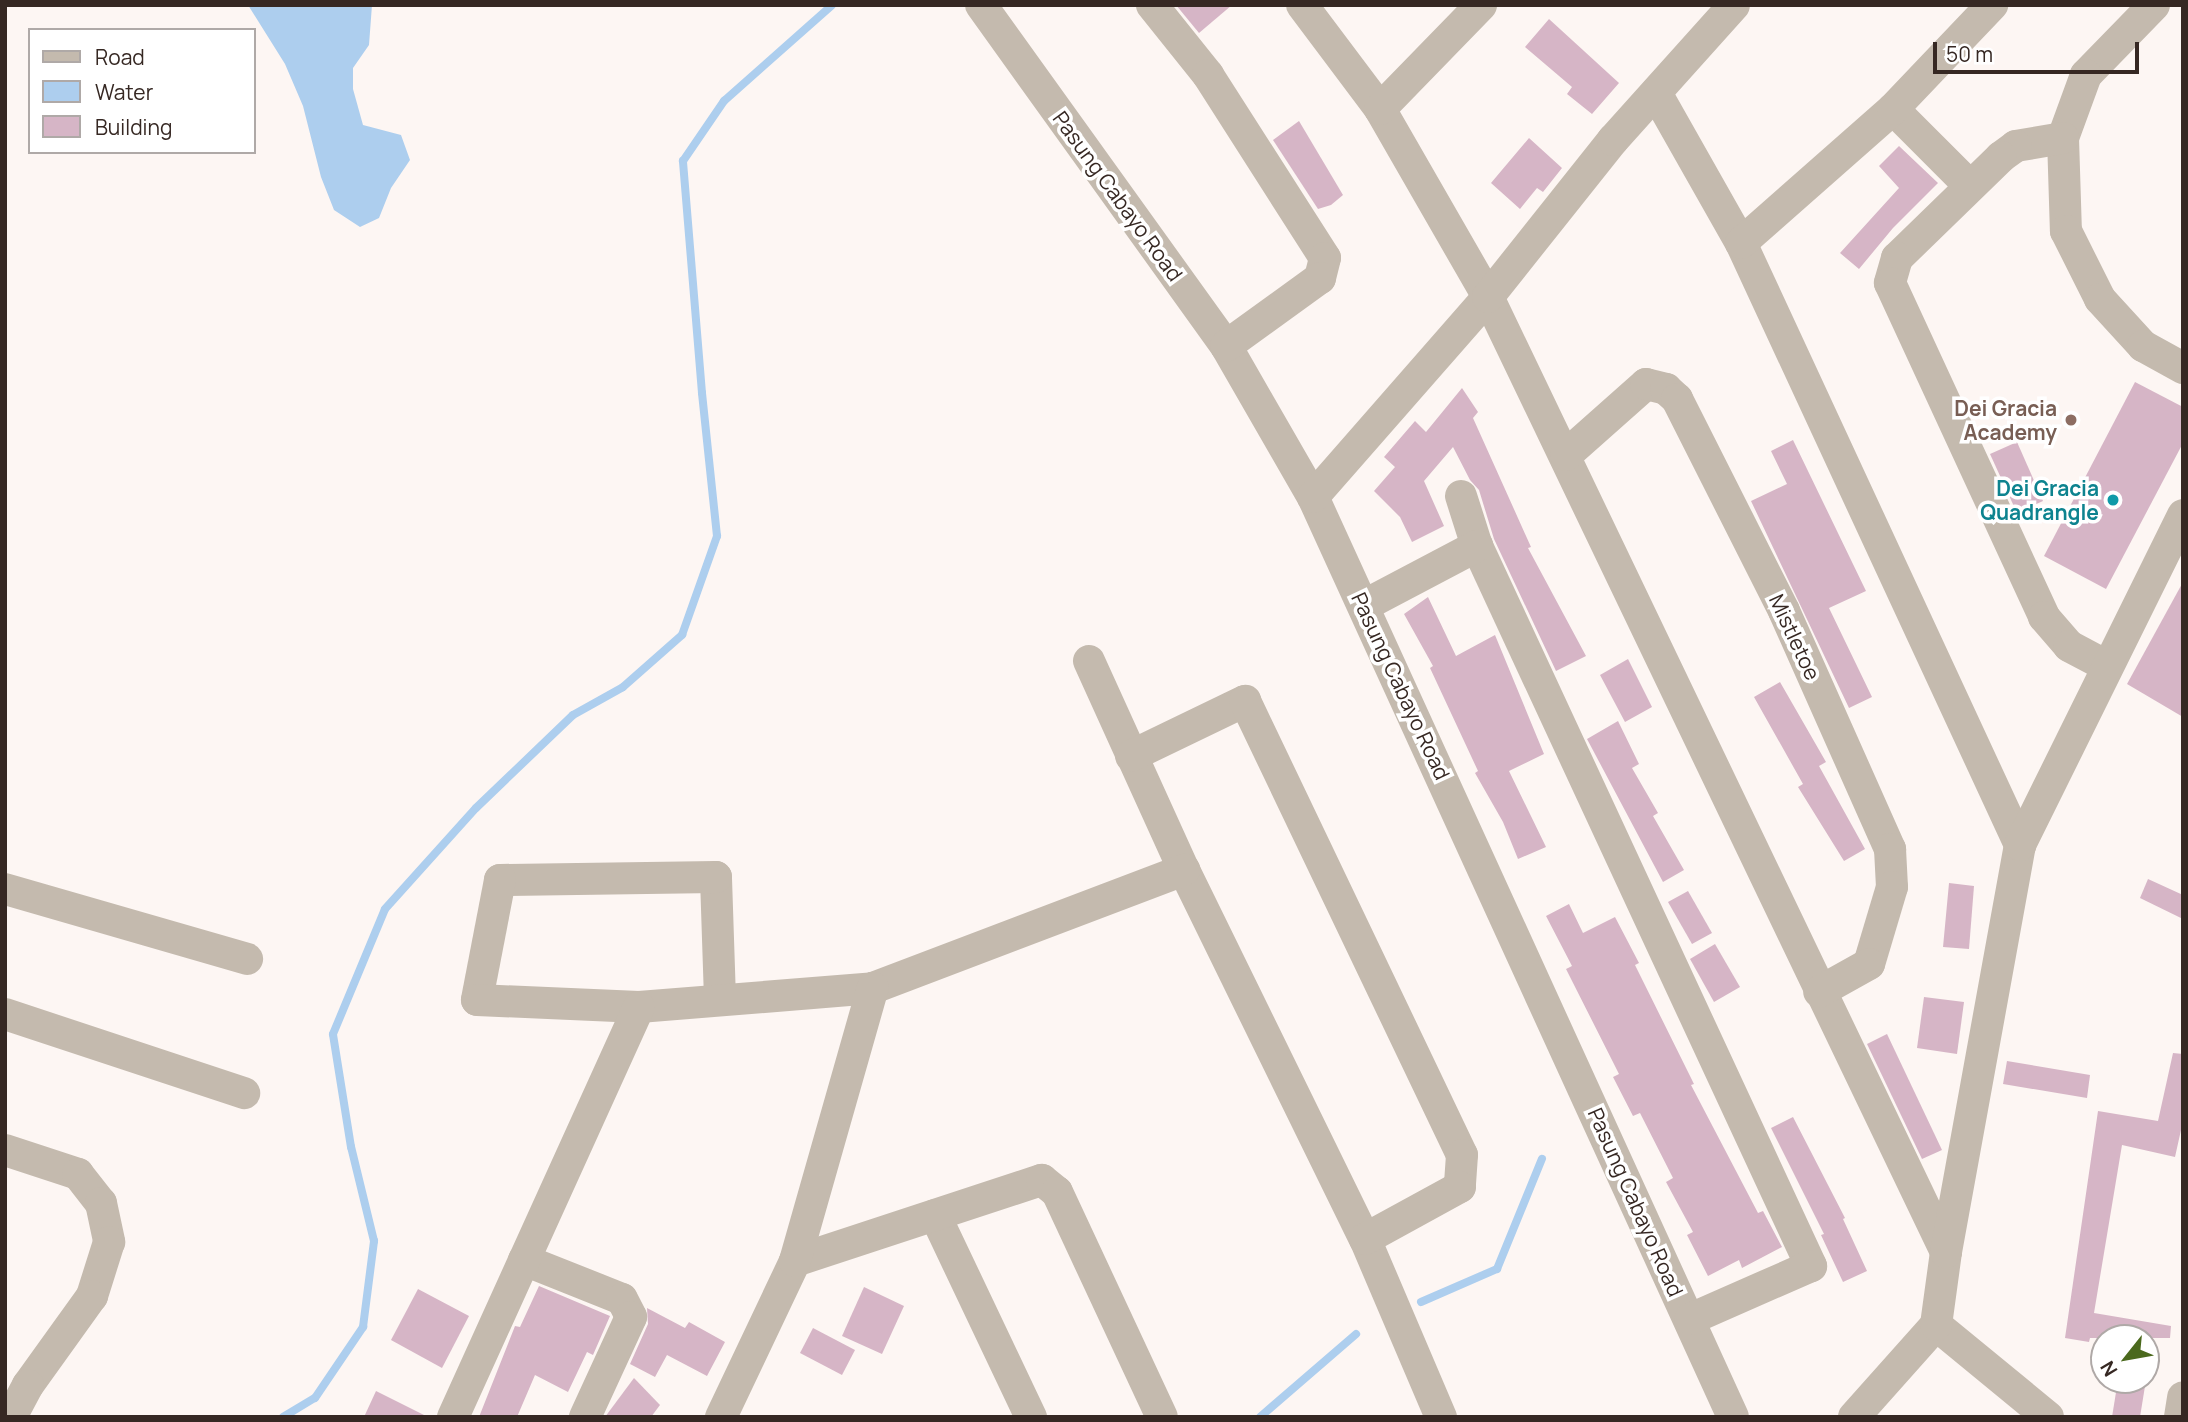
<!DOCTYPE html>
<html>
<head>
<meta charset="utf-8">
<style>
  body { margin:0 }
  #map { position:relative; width:2188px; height:1422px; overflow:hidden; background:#fdf6f3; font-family:Manrope,sans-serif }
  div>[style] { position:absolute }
  .water>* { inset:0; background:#adceee }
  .stream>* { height:8px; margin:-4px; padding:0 4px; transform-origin:4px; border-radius:4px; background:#adceee }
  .building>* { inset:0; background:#d6b5c6 }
  .minor>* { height:32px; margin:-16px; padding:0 16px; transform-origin:16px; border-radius:16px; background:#c4baae }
  .dots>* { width:19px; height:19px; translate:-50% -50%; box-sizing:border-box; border:4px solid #fff; border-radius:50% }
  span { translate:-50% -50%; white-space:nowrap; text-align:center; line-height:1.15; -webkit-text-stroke:7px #fff; paint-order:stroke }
  .street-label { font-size:21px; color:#362823 }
  .education-label { font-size:21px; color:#785e54; font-weight:700 }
  .right { translate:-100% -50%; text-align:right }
  .culture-label { font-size:21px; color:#0d838f; font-weight:700 }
  .frame { position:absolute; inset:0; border:7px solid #362823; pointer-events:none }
  .legend { position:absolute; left:28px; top:28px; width:228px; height:126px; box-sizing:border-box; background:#fff; border:2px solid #afa9a7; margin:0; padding:9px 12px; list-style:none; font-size:21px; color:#362823 }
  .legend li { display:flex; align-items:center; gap:14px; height:35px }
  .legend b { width:35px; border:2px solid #afa9a7 }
  .north { position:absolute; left:2090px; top:1324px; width:70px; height:70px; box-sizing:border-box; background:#fff; border:2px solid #afa9a7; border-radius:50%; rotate:239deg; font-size:19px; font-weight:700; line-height:28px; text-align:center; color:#362823 }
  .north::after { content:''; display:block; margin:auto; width:24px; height:32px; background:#4b691d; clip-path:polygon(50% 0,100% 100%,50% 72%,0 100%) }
  .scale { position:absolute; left:1933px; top:42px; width:206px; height:32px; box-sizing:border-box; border:4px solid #362823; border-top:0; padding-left:9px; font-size:21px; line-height:24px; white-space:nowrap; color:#362823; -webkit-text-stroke:5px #fff; paint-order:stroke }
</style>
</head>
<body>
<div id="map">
  <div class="water">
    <div style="clip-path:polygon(248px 5px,372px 5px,369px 45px,353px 68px,353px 89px,363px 125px,401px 135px,410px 160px,391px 188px,379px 218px,360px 227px,334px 210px,321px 177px,303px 106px,285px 64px)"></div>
  </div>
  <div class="stream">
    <div style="left:1421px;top:1302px;width:83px;rotate:-23.5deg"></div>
    <div style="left:1497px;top:1269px;width:119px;rotate:-67.8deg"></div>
    <div style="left:283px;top:1417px;width:37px;rotate:-31deg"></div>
    <div style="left:315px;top:1398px;width:86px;rotate:-55.9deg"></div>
    <div style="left:363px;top:1327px;width:87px;rotate:-82.7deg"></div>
    <div style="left:374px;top:1241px;width:97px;rotate:-103.7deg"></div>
    <div style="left:351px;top:1147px;width:114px;rotate:-99.1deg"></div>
    <div style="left:333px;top:1034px;width:135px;rotate:-67.4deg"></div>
    <div style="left:385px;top:909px;width:136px;rotate:-48deg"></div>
    <div style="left:476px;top:808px;width:134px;rotate:-43.8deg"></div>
    <div style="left:573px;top:715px;width:57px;rotate:-29.2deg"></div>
    <div style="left:623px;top:687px;width:79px;rotate:-41.4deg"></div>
    <div style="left:682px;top:635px;width:105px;rotate:-70.5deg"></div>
    <div style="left:717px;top:536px;width:144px;rotate:-96deg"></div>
    <div style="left:702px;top:393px;width:233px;rotate:-94.7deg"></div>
    <div style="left:683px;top:161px;width:73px;rotate:-55.7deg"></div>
    <div style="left:724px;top:101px;width:144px;rotate:-41.6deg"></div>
    <div style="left:1260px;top:1417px;width:127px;rotate:-40.8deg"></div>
  </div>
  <div class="building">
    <div style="clip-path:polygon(1176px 5px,1232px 5px,1199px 33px)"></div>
    <div style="clip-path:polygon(1549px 19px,1619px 83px,1592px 114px,1567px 94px,1572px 87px,1525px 47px)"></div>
    <div style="clip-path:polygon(1299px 121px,1343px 195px,1331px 205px,1318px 209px,1273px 140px)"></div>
    <div style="clip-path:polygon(1529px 138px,1562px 168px,1543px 192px,1537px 188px,1520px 209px,1491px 183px)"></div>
    <div style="clip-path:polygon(1899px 146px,1938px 183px,1893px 228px,1859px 269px,1840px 253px,1899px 188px,1879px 166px)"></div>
    <div style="clip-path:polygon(2135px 382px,2183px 407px,2183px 443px,2106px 589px,2044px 556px)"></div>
    <div style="clip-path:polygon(1462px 388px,1478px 412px,1473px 418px,1531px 547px,1528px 548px,1586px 656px,1556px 671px,1494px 539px,1479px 490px,1470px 480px,1453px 447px,1424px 481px,1444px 526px,1412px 542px,1400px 517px,1374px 491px,1395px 467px,1384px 457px,1415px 421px,1426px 432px)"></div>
    <div style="clip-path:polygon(1793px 440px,1866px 591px,1829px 608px,1872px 697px,1849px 708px,1751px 501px,1787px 484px,1771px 451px)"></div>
    <div style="clip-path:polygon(2017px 442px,2043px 501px,2017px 513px,1990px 454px)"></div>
    <div style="clip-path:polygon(2183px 582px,2183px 717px,2127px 684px)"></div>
    <div style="clip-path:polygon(1428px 597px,1456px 656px,1495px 635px,1544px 754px,1509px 771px,1546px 847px,1518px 859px,1503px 822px,1475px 773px,1478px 771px,1430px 668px,1433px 666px,1404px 614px)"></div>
    <div style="clip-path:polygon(1628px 659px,1652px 707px,1625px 722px,1600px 675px)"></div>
    <div style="clip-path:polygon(1780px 682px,1826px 762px,1819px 766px,1865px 849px,1844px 861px,1798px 787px,1803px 784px,1754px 697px)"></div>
    <div style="clip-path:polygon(1618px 721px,1639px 764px,1632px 768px,1658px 813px,1653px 816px,1684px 870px,1663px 882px,1587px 739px)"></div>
    <div style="clip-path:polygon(2148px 879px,2183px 895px,2183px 919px,2140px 898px)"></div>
    <div style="clip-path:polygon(1949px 883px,1974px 886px,1969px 949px,1943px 947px)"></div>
    <div style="clip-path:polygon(1688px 891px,1712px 933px,1692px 944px,1668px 902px)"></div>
    <div style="clip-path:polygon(1569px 904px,1583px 933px,1615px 917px,1639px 963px,1635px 965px,1694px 1084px,1691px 1085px,1758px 1213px,1763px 1211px,1782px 1247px,1742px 1268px,1739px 1260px,1708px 1276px,1687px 1235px,1693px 1232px,1666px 1182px,1673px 1178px,1640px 1113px,1633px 1116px,1613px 1077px,1619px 1074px,1566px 969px,1572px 966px,1546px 916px)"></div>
    <div style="clip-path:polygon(1715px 944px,1740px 987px,1714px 1002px,1690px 959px)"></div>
    <div style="clip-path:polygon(1924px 997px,1964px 1002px,1957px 1054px,1917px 1048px)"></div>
    <div style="clip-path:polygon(1887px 1034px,1942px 1150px,1922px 1159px,1867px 1044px)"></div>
    <div style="clip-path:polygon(2173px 1053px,2183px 1054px,2183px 1121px,2175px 1157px,2122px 1145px,2094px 1313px,2171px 1326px,2170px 1338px,2090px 1338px,2089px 1342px,2065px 1338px,2098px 1111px,2158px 1121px)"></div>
    <div style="clip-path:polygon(2007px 1061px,2090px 1075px,2087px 1098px,2003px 1084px)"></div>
    <div style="clip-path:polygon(1793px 1117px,1845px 1218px,1843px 1219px,1867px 1271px,1843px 1282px,1821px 1235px,1824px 1234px,1771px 1128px)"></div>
    <div style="clip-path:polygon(539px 1286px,610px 1316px,593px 1355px,587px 1352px,568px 1392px,535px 1375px,517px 1417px,479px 1417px,515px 1326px,520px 1327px)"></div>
    <div style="clip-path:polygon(864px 1287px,904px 1306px,882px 1354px,842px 1336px)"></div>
    <div style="clip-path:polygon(418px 1289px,469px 1316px,442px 1368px,391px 1340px)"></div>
    <div style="clip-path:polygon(647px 1308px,685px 1328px,689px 1322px,725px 1342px,707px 1376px,667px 1355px,655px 1377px,630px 1364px,648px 1324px)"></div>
    <div style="clip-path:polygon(813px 1328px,855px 1350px,842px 1375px,800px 1353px)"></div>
    <div style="clip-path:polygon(634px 1378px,660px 1405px,651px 1417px,605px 1417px)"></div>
    <div style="clip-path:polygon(2118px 1380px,2146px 1380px,2140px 1417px,2112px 1417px)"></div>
    <div style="clip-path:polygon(376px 1391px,428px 1417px,364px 1417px)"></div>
  </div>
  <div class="minor">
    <div style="left:981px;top:5px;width:420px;rotate:54.3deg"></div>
    <div style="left:1226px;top:346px;width:174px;rotate:60.1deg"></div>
    <div style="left:1313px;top:497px;width:1011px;rotate:65.46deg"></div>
    <div style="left:1152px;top:5px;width:90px;rotate:51.3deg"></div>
    <div style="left:1208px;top:75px;width:217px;rotate:57.4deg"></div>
    <div style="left:1325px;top:258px;width:21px;rotate:104deg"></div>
    <div style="left:1320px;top:278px;width:116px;rotate:144.1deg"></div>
    <div style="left:1302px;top:5px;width:130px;rotate:53.1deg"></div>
    <div style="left:1380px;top:109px;width:217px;rotate:60.1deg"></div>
    <div style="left:1488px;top:297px;width:1059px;rotate:64.38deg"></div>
    <div style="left:2154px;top:5px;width:98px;rotate:134.2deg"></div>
    <div style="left:2086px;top:75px;width:67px;rotate:110.1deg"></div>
    <div style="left:2063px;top:138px;width:93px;rotate:88.2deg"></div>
    <div style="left:2066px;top:231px;width:76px;rotate:63.4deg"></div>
    <div style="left:2100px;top:299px;width:64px;rotate:47.5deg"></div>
    <div style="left:2143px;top:346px;width:46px;rotate:28.8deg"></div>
    <div style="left:1656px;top:93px;width:172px;rotate:60.5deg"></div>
    <div style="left:1741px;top:243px;width:664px;rotate:65.13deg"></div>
    <div style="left:1380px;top:109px;width:145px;rotate:-45.8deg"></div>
    <div style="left:1893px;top:109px;width:109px;rotate:45deg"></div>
    <div style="left:2063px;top:138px;width:48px;rotate:170.3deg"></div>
    <div style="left:2016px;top:146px;width:19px;rotate:144deg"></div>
    <div style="left:2001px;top:157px;width:145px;rotate:135.8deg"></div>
    <div style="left:1897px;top:258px;width:26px;rotate:106deg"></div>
    <div style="left:1890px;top:283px;width:368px;rotate:65.2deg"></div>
    <div style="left:2044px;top:617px;width:38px;rotate:49deg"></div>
    <div style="left:2069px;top:646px;width:43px;rotate:27.8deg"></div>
    <div style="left:1741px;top:243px;width:203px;rotate:-41.4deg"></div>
    <div style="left:1893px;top:109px;width:144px;rotate:-46.4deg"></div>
    <div style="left:1566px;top:455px;width:107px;rotate:-41.6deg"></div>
    <div style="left:1646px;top:384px;width:21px;rotate:14deg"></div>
    <div style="left:1666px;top:389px;width:15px;rotate:42deg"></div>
    <div style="left:1677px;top:399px;width:237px;rotate:63.2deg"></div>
    <div style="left:1784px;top:611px;width:261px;rotate:66deg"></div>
    <div style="left:1890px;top:849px;width:38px;rotate:87deg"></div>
    <div style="left:1892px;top:887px;width:80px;rotate:106.6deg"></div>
    <div style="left:1869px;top:964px;width:57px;rotate:150.8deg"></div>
    <div style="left:1461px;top:496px;width:52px;rotate:72.3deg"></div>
    <div style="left:1477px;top:546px;width:794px;rotate:65.11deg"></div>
    <div style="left:1811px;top:1266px;width:132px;rotate:156.3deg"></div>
    <div style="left:1313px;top:497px;width:266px;rotate:-48.8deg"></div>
    <div style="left:1488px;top:297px;width:201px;rotate:-51.5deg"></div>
    <div style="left:1613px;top:140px;width:181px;rotate:-48.1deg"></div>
    <div style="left:1365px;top:605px;width:127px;rotate:-27.8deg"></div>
    <div style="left:1089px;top:661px;width:230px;rotate:65.6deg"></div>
    <div style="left:1184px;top:870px;width:411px;rotate:63.9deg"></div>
    <div style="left:1365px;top:1239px;width:194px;rotate:66.9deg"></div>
    <div style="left:1131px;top:756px;width:127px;rotate:-25.8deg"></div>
    <div style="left:1245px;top:701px;width:503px;rotate:64.45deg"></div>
    <div style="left:1462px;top:1155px;width:32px;rotate:94deg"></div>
    <div style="left:1460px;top:1187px;width:108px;rotate:151.3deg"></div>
    <div style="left:5px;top:889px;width:252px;rotate:16.1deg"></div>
    <div style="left:720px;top:999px;width:122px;rotate:-91.9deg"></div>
    <div style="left:716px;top:877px;width:216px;rotate:179.2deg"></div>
    <div style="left:500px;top:880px;width:122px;rotate:100.9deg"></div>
    <div style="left:477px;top:1000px;width:162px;rotate:2.5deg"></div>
    <div style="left:639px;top:1007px;width:235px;rotate:-4.6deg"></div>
    <div style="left:873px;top:988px;width:333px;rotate:-20.8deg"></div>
    <div style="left:5px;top:1014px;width:252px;rotate:18.3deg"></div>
    <div style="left:5px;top:1150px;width:77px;rotate:18.2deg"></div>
    <div style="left:78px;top:1174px;width:37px;rotate:52deg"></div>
    <div style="left:101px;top:1203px;width:40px;rotate:78deg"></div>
    <div style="left:109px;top:1242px;width:57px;rotate:107.5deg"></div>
    <div style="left:92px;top:1296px;width:110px;rotate:125.7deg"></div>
    <div style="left:28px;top:1385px;width:36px;rotate:118deg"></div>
    <div style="left:935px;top:1215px;width:224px;rotate:64.6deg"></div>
    <div style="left:524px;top:1260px;width:105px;rotate:21.7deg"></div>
    <div style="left:622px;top:1299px;width:20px;rotate:63deg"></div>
    <div style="left:631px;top:1317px;width:110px;rotate:114.7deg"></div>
    <div style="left:795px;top:1261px;width:260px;rotate:-18.2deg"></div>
    <div style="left:1042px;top:1180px;width:19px;rotate:39deg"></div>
    <div style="left:1057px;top:1192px;width:248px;rotate:65deg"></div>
    <div style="left:1936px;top:1325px;width:145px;rotate:39.4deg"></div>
    <div style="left:453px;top:1417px;width:450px;rotate:-65.6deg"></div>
    <div style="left:721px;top:1417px;width:173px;rotate:-64.6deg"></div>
    <div style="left:795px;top:1261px;width:284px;rotate:-74.1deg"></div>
    <div style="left:1854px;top:1417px;width:123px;rotate:-48.3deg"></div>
    <div style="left:1936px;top:1325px;width:74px;rotate:-82.2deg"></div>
    <div style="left:1946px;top:1252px;width:414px;rotate:-79.7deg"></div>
    <div style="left:2020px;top:845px;width:368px;rotate:-63.7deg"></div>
    <div style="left:2180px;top:1417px;width:20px;rotate:-81deg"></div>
  </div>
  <div class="dots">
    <div style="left:2071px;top:420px;background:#8d6e63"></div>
    <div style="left:2113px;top:500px;background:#0f9aa8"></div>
  </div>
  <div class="street-label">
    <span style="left:1118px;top:196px;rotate:54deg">Pasung Cabayo Road</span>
    <span style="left:1795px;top:637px;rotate:65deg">Mistletoe</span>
    <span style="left:1401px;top:686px;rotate:65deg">Pasung Cabayo Road</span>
    <span style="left:1636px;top:1202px;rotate:66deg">Pasung Cabayo Road</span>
  </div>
  <div class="education-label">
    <span class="right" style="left:2057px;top:420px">Dei Gracia<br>Academy</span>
  </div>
  <div class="culture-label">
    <span class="right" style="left:2099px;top:500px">Dei Gracia<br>Quadrangle</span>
  </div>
  <div class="frame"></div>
  <ul class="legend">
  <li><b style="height:9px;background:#c4baae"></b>Road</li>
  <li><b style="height:19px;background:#adceee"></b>Water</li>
  <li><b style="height:19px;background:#d6b5c6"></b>Building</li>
  </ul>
  <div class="north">N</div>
  <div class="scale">50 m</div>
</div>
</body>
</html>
